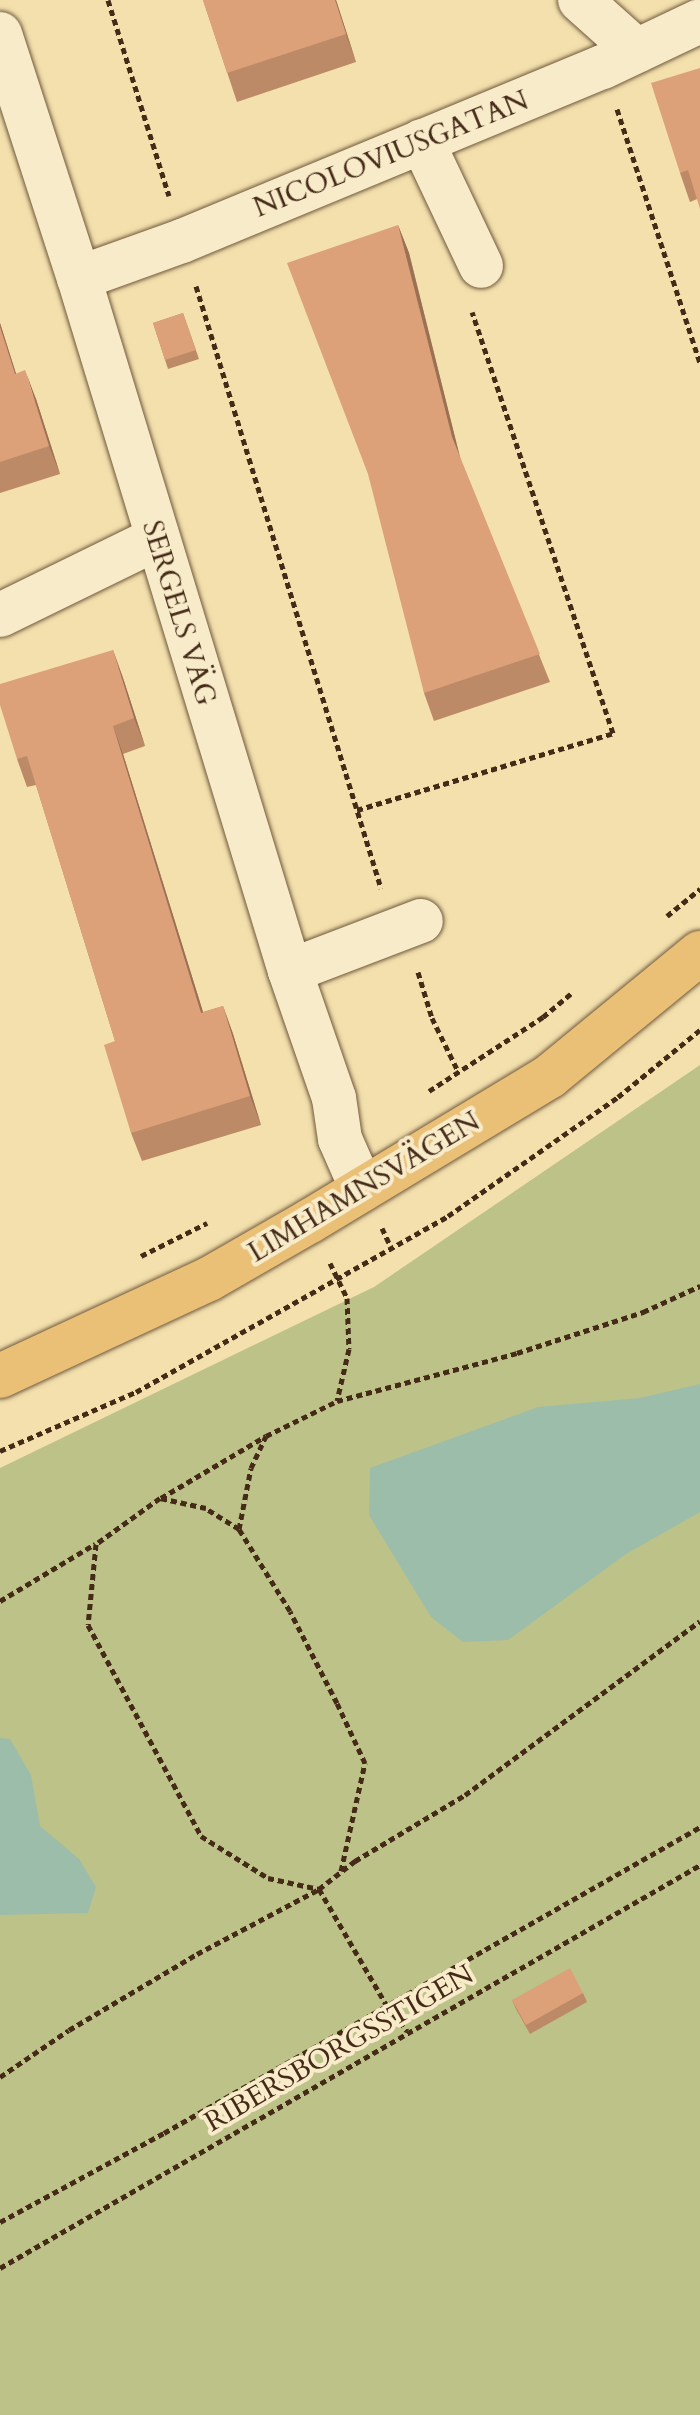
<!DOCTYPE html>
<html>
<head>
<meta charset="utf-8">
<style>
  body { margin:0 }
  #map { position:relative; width:700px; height:2415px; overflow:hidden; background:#f3e0ad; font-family:Cardo,serif }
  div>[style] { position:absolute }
  .green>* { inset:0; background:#bdc289 }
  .water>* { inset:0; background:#9bbda9 }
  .path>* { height:5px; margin-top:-2.5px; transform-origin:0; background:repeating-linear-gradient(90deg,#442a17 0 6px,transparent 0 10px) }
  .roads { filter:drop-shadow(0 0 2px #70583c) drop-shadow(0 0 2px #70583c) }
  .minor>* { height:44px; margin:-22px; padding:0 22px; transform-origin:22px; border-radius:22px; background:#f7ebca }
  .major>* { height:44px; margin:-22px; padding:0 22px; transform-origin:22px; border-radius:22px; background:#eac076 }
  .wall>* { inset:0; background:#bd8a68 }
  .shaded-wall>* { inset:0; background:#9a7155 }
  .building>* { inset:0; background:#dca179 }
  span { translate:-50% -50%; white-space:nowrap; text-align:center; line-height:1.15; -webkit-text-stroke:8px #f7ebca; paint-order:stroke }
  .street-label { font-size:28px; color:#442a17 }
</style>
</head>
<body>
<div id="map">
  <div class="green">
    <div style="clip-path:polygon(700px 1065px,700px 2415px,0 2415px,0 1468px,374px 1287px)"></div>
  </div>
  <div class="water">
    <div style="clip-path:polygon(700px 1384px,700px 1512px,626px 1554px,508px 1640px,463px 1642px,431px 1617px,369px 1515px,370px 1468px,538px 1407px,640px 1398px)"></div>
    <div style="clip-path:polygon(0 1738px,10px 1739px,31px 1775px,40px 1826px,79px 1859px,96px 1887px,88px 1913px,0 1915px)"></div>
  </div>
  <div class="path">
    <div style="left:108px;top:0;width:205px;rotate:72.7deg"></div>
    <div style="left:617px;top:109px;width:267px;rotate:71.9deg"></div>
    <div style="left:196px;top:286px;width:630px;rotate:72.92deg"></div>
    <div style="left:357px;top:810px;width:267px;rotate:-16.7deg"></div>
    <div style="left:613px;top:733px;width:444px;rotate:-108.5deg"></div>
    <div style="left:667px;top:916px;width:43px;rotate:-39.3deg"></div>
    <div style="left:418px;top:972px;width:48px;rotate:73.1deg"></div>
    <div style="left:432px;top:1018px;width:59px;rotate:63.9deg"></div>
    <div style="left:429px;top:1091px;width:136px;rotate:-33deg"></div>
    <div style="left:543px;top:1017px;width:38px;rotate:-40deg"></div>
    <div style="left:382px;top:1228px;width:23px;rotate:65deg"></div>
    <div style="left:141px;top:1256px;width:74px;rotate:-26.6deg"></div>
    <div style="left:330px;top:1263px;width:39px;rotate:64deg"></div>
    <div style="left:347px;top:1298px;width:51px;rotate:87.8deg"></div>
    <div style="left:349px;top:1349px;width:53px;rotate:103deg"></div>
    <div style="left:0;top:1451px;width:148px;rotate:-23.5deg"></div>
    <div style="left:136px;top:1392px;width:358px;rotate:-29.4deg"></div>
    <div style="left:448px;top:1216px;width:208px;rotate:-35deg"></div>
    <div style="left:618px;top:1097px;width:106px;rotate:-39.3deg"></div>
    <div style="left:161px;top:1498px;width:122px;rotate:-30.6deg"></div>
    <div style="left:266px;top:1436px;width:79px;rotate:-26.2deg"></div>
    <div style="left:337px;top:1401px;width:186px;rotate:-14.9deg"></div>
    <div style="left:517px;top:1353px;width:133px;rotate:-18deg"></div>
    <div style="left:643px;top:1312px;width:63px;rotate:-24.5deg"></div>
    <div style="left:239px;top:1529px;width:62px;rotate:-78.9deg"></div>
    <div style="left:251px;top:1468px;width:35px;rotate:-65deg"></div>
    <div style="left:0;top:1601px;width:111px;rotate:-31deg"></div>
    <div style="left:341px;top:1871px;width:111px;rotate:-77.5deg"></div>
    <div style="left:365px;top:1763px;width:66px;rotate:-115deg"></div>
    <div style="left:337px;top:1703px;width:103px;rotate:-117.1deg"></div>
    <div style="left:290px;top:1611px;width:97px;rotate:-121.9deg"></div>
    <div style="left:239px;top:1529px;width:39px;rotate:-148deg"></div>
    <div style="left:206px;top:1508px;width:47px;rotate:-167.7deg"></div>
    <div style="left:160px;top:1498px;width:79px;rotate:144.3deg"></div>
    <div style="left:96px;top:1544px;width:81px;rotate:95.6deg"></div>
    <div style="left:88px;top:1625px;width:239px;rotate:61.8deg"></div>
    <div style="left:201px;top:1836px;width:79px;rotate:32.1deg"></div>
    <div style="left:268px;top:1878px;width:52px;rotate:12.2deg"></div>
    <div style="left:319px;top:1889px;width:135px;rotate:59.8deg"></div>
    <div style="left:387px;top:2006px;width:32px;rotate:51deg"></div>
    <div style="left:0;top:2077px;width:83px;rotate:-34.3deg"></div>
    <div style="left:69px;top:2030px;width:149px;rotate:-30.7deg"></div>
    <div style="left:197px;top:1954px;width:138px;rotate:-28deg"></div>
    <div style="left:319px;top:1889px;width:46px;rotate:-37.9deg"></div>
    <div style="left:355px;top:1861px;width:128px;rotate:-31deg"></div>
    <div style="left:465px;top:1795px;width:292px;rotate:-36.5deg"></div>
    <div style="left:0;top:2222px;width:187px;rotate:-28.5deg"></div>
    <div style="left:164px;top:2133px;width:617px;rotate:-29.72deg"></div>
    <div style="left:0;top:2268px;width:808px;rotate:-29.93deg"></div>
  </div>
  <div class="roads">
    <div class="minor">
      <div style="left:580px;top:0;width:76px;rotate:41.8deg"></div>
      <div style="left:0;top:34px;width:256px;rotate:72.1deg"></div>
      <div style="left:79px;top:278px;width:724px;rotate:73.07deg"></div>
      <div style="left:290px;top:971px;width:134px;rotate:70.9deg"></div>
      <div style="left:334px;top:1098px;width:41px;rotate:81.7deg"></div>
      <div style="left:340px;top:1139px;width:55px;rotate:66.3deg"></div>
      <div style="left:422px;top:141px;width:138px;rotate:64.7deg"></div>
      <div style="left:79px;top:278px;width:109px;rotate:-19.8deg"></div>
      <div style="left:182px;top:241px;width:456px;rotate:-22.5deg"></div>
      <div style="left:603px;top:67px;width:107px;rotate:-25.4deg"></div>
      <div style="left:0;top:615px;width:174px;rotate:-26deg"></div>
      <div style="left:290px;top:971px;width:140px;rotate:-20.9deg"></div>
    </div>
    <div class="major">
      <div style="left:0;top:1376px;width:230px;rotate:-24.9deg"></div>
      <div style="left:209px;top:1279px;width:116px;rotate:-29.9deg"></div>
      <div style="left:310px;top:1221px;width:280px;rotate:-31.1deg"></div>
      <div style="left:550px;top:1076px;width:194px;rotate:-39.4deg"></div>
    </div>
  </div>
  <div class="wall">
    <div style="clip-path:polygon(203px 0,336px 0,356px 62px,237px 102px)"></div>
    <div style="clip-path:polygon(700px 68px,697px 199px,690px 202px,680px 173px)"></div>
    <div style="clip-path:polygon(398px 225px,409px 253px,460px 458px,550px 682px,434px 721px,424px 693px)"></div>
    <div style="clip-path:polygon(183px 313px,199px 359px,168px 369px,153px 323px)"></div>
    <div style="clip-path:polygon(0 323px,16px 374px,36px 399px,60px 474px,0 493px)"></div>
    <div style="clip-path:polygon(113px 650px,123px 678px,145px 746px,123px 754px,203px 1012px,223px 1006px,233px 1034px,261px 1125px,142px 1161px,131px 1133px,115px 1041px,36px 785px,27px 787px,17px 759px)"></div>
    <div style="clip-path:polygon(583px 1993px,587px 2002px,530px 2034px,516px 2009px,512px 2000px)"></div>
  </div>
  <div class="shaded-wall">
    <div style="clip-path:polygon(335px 0,336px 0,356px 62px,346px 34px)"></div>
    <div style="clip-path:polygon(398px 225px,409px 253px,462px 465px,452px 437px)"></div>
    <div style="clip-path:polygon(0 323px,25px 402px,15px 374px,0 327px)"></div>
    <div style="clip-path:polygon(25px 370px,36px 399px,60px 474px,49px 446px)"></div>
    <div style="clip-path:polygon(113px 650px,123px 678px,145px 746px,134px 718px)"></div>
    <div style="clip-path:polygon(113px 726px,123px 754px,212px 1041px,201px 1013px)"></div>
    <div style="clip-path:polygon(223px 1006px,233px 1034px,261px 1125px,250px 1096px)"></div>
  </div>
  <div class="building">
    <div style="clip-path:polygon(203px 0,335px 0,346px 34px,227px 73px)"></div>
    <div style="clip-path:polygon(700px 68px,700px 209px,688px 170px,680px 173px,651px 83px)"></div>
    <div style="clip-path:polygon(398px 225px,452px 437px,540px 654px,424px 693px,368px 474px,287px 263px)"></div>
    <div style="clip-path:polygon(183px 313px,196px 350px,165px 360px,153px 323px)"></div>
    <div style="clip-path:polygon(0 327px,15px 374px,25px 370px,49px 446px,0 462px)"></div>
    <div style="clip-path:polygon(113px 650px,134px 718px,113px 726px,201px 1013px,223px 1006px,250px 1096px,131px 1133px,104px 1045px,115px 1041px,27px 756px,17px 759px,0 705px,0 684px)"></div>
    <div style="clip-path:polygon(570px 1968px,583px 1993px,526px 2025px,512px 2000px)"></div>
  </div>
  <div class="street-label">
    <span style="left:391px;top:154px;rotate:-22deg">NICOLOVIUSGATAN</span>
    <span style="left:179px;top:613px;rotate:73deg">SERGELS VÄG</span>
    <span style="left:364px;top:1187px;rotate:-31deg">LIMHAMNSVÄGEN</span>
    <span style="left:339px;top:2048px;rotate:-30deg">RIBERSBORGSSTIGEN</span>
  </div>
</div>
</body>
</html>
